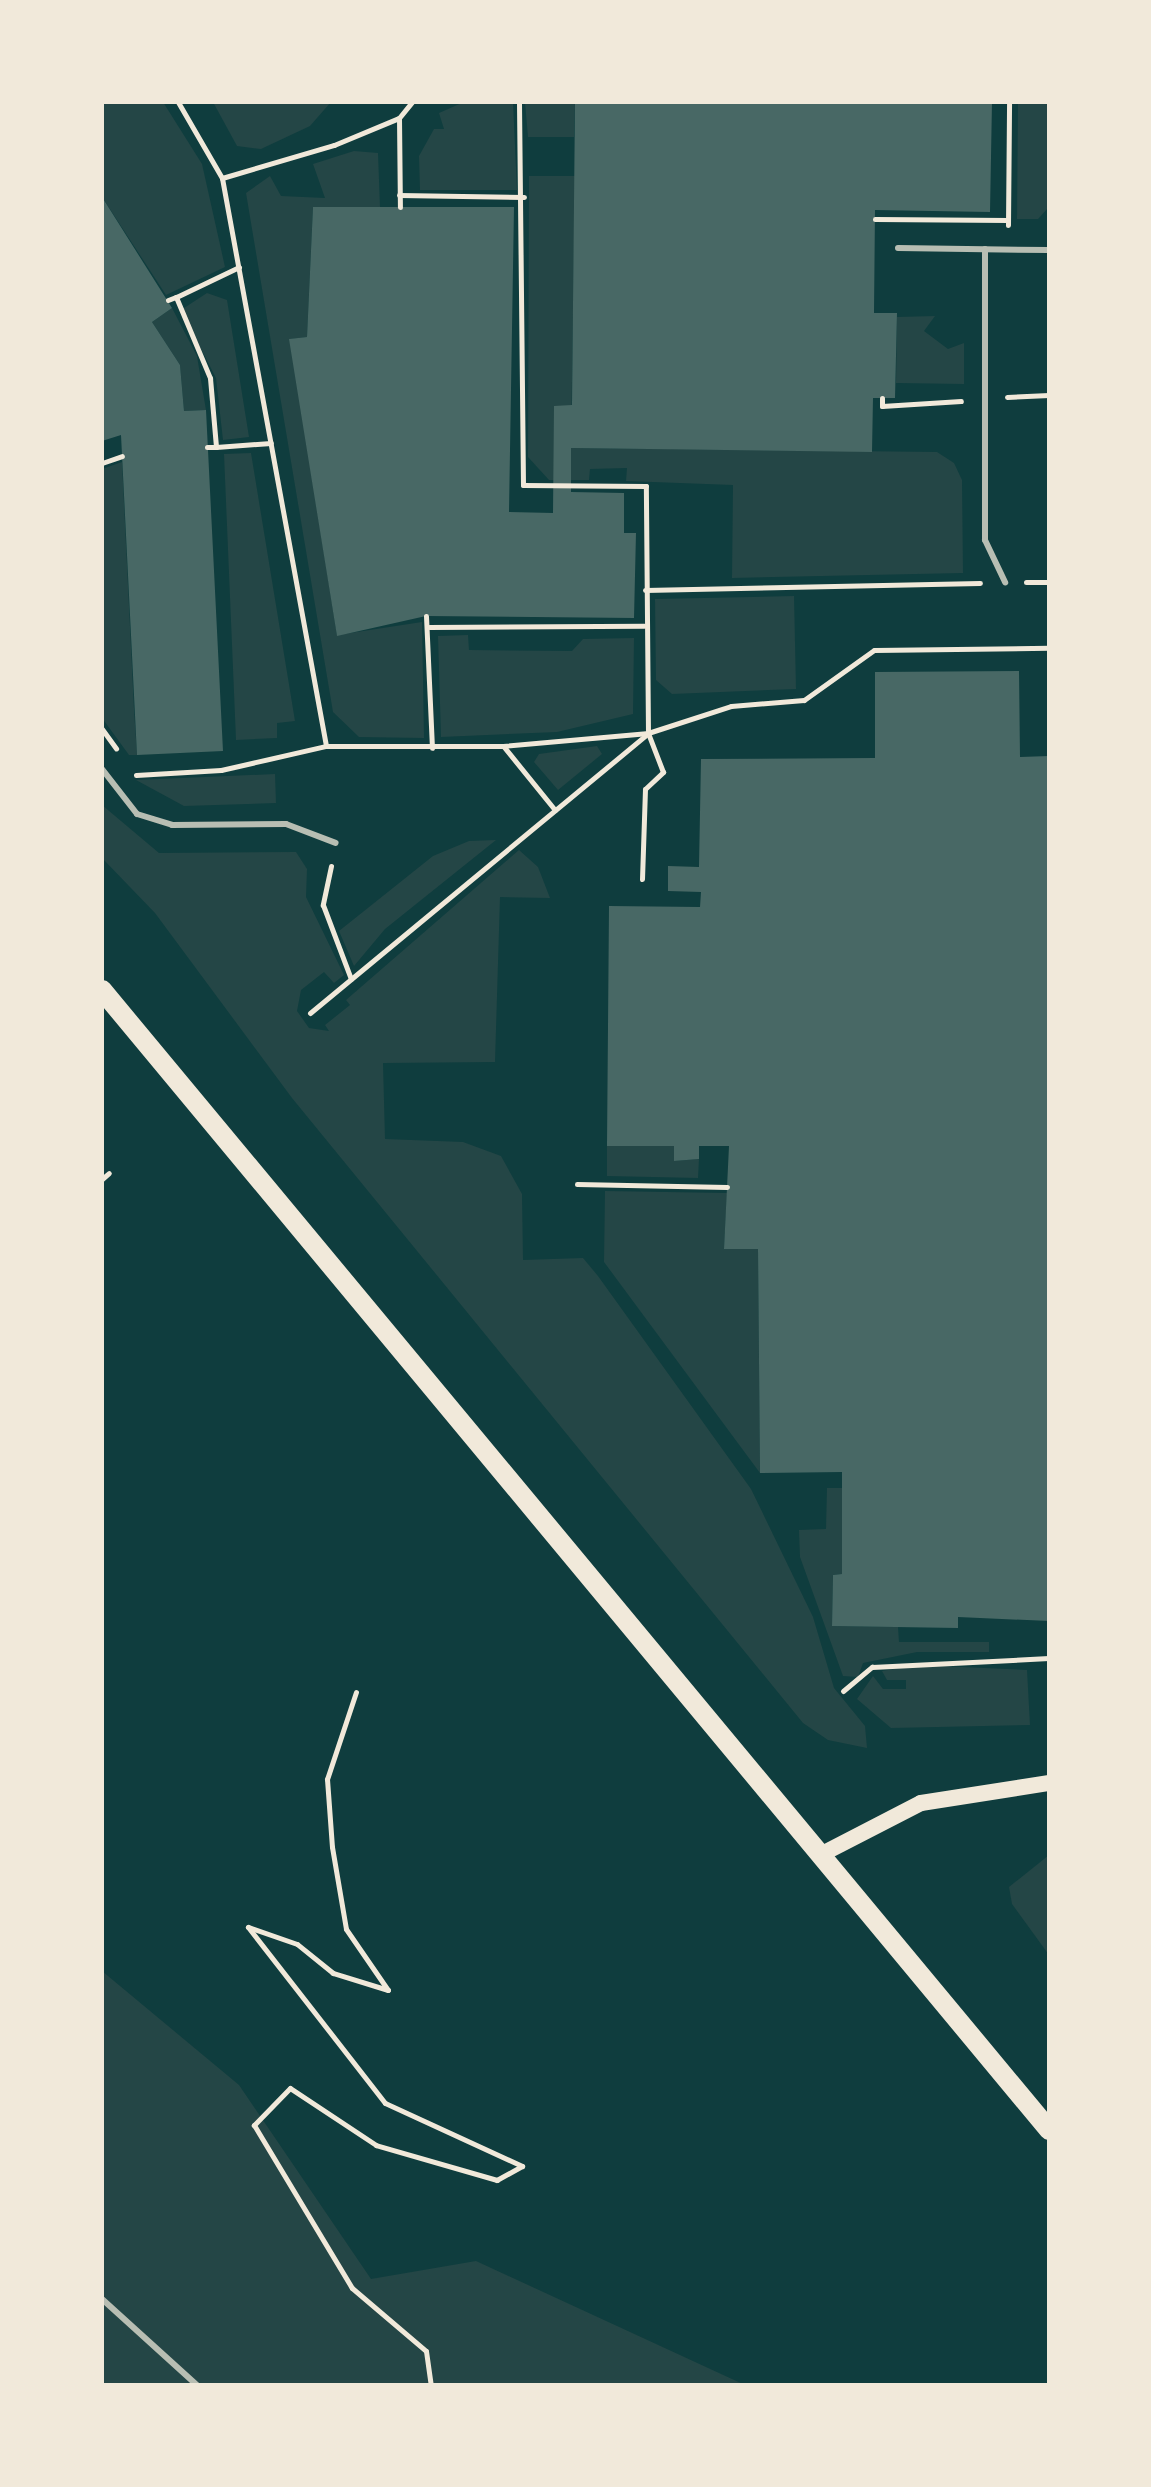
<!DOCTYPE html>
<html>
<head>
<meta charset="utf-8">
<style>
  body { margin:0 }
  #map { position:relative; width:1151px; height:2487px; overflow:hidden; background:#0f3d3e; font-family:"Nunito Sans",sans-serif }
  div>[style] { position:absolute }
  .green>* { inset:0; background:#244646 }
  .building>* { inset:0; background:#486865 }
  .path>* { height:5px; margin:-2.5px; padding:0 2.5px; transform-origin:2.5px; border-radius:2.5px; background:#f1e9da }
  .service>* { height:6px; margin:-3px; padding:0 3px; transform-origin:3px; border-radius:3px; background:#b8beb3 }
  .secondary>* { height:16px; margin:-8px; padding:0 8px; transform-origin:8px; border-radius:8px; background:#f1e9da }
  .primary>* { height:20px; margin:-10px; padding:0 10px; transform-origin:10px; border-radius:10px; background:#f1e9da }
  span { translate:-50% -50%; white-space:nowrap; text-align:center; line-height:1.15; -webkit-text-stroke:6px #f1e9da; paint-order:stroke }
  .frame { position:absolute; inset:0; border:104px solid #f1e9da; pointer-events:none }
</style>
</head>
<body>
<div id="map">
  <div class="green">
    <div style="clip-path:polygon(102px 102px,163px 102px,202px 164px,225px 267px,166px 295px,102px 197px)"></div>
    <div style="clip-path:polygon(213px 102px,331px 102px,310px 126px,261px 149px,237px 146px)"></div>
    <div style="clip-path:polygon(464px 102px,513px 102px,517px 190px,420px 190px,419px 156px,434px 129px,444px 129px,439px 113px)"></div>
    <div style="clip-path:polygon(525px 102px,575px 102px,574px 137px,528px 137px)"></div>
    <div style="clip-path:polygon(1018px 102px,1049px 102px,1048px 208px,1038px 219px,1017px 219px)"></div>
    <div style="clip-path:polygon(354px 151px,378px 153px,380px 207px,313px 207px,307px 337px,290px 339px,337px 635px,422px 622px,424px 738px,359px 737px,333px 712px,246px 193px,270px 176px,281px 196px,325px 198px,313px 164px)"></div>
    <div style="clip-path:polygon(529px 176px,575px 176px,571px 448px,937px 452px,954px 463px,962px 480px,963px 573px,732px 578px,733px 485px,626px 481px,627px 468px,590px 469px,589px 480px,549px 480px,528px 457px)"></div>
    <div style="clip-path:polygon(207px 293px,227px 300px,249px 437px,223px 440px,216px 378px,181px 310px)"></div>
    <div style="clip-path:polygon(172px 308px,197px 356px,206px 410px,184px 411px,180px 365px,152px 322px)"></div>
    <div style="clip-path:polygon(935px 316px,924px 331px,948px 349px,964px 343px,964px 384px,896px 383px,897px 317px)"></div>
    <div style="clip-path:polygon(251px 453px,295px 721px,277px 723px,277px 738px,236px 740px,224px 454px)"></div>
    <div style="clip-path:polygon(122px 462px,134px 709px,137px 755px,129px 755px,102px 718px,102px 469px)"></div>
    <div style="clip-path:polygon(794px 596px,796px 689px,672px 694px,656px 680px,655px 599px)"></div>
    <div style="clip-path:polygon(468px 635px,469px 650px,572px 651px,583px 639px,634px 638px,633px 714px,557px 732px,441px 737px,438px 636px)"></div>
    <div style="clip-path:polygon(597px 746px,602px 754px,558px 790px,534px 762px,539px 754px)"></div>
    <div style="clip-path:polygon(275px 774px,276px 803px,184px 806px,136px 780px)"></div>
    <div style="clip-path:polygon(102px 805px,159px 853px,296px 852px,307px 869px,306px 897px,344px 975px,334px 983px,324px 972px,301px 990px,297px 1011px,309px 1028px,329px 1031px,325px 1025px,350px 1005px,346px 1000px,519px 850px,538px 867px,550px 898px,500px 897px,495px 1062px,383px 1063px,385px 1139px,463px 1142px,501px 1156px,522px 1194px,523px 1260px,583px 1258px,598px 1276px,751px 1489px,813px 1617px,834px 1688px,865px 1726px,867px 1748px,828px 1740px,803px 1723px,292px 1098px,155px 913px,102px 858px)"></div>
    <div style="clip-path:polygon(496px 840px,385px 929px,354px 966px,339px 931px,433px 856px,469px 841px)"></div>
    <div style="clip-path:polygon(607px 1146px,674px 1146px,674px 1161px,699px 1159px,698px 1178px,607px 1176px)"></div>
    <div style="clip-path:polygon(605px 1191px,727px 1193px,724px 1249px,758px 1249px,760px 1473px,604px 1262px)"></div>
    <div style="clip-path:polygon(827px 1488px,842px 1488px,842px 1574px,833px 1575px,832px 1626px,898px 1627px,899px 1642px,989px 1642px,989px 1652px,917px 1652px,863px 1663px,858px 1677px,843px 1676px,800px 1557px,799px 1530px,826px 1529px)"></div>
    <div style="clip-path:polygon(917px 1665px,1027px 1670px,1030px 1725px,891px 1728px,857px 1699px,873px 1676px,883px 1689px,906px 1689px,906px 1680px,887px 1680px,882px 1671px)"></div>
    <div style="clip-path:polygon(1049px 1855px,1049px 1955px,1012px 1904px,1009px 1887px)"></div>
    <div style="clip-path:polygon(102px 1971px,239px 2085px,371px 2279px,476px 2261px,745px 2385px,102px 2385px)"></div>
  </div>
  <div class="building">
    <div style="clip-path:polygon(575px 102px,992px 102px,990px 212px,875px 210px,874px 313px,897px 313px,895px 398px,873px 398px,872px 452px,571px 448px,571px 492px,624px 493px,624px 533px,636px 533px,634px 618px,426px 616px,337px 636px,289px 339px,307px 337px,313px 207px,514px 207px,509px 512px,553px 513px,554px 406px,572px 405px)"></div>
    <div style="clip-path:polygon(102px 197px,172px 308px,152px 322px,180px 365px,184px 411px,206px 410px,223px 751px,137px 755px,121px 435px,102px 441px)"></div>
    <div style="clip-path:polygon(1019px 671px,1020px 757px,1049px 756px,1049px 1621px,958px 1617px,958px 1628px,832px 1626px,833px 1575px,842px 1574px,842px 1472px,760px 1473px,758px 1249px,724px 1249px,729px 1146px,699px 1146px,699px 1159px,674px 1161px,674px 1146px,607px 1146px,609px 906px,700px 907px,701px 892px,668px 891px,668px 866px,699px 867px,701px 759px,875px 758px,875px 672px)"></div>
  </div>
  <div class="path">
    <div style="left:178px;top:102px;width:88px;rotate:59.9deg"></div>
    <div style="left:222px;top:178px;width:577px;rotate:79.62deg"></div>
    <div style="left:399px;top:118px;width:89px;rotate:89.4deg"></div>
    <div style="left:222px;top:178px;width:117px;rotate:-16.4deg"></div>
    <div style="left:334px;top:145px;width:70px;rotate:-22.6deg"></div>
    <div style="left:399px;top:118px;width:21px;rotate:-51deg"></div>
    <div style="left:399px;top:195px;width:125px;rotate:0.9deg"></div>
    <div style="left:875px;top:219px;width:133px;rotate:0.4deg"></div>
    <div style="left:1008px;top:225px;width:123px;rotate:-89.5deg"></div>
    <div style="left:239px;top:267px;width:70px;rotate:154.5deg"></div>
    <div style="left:176px;top:297px;width:88px;rotate:67.2deg"></div>
    <div style="left:210px;top:378px;width:69px;rotate:85deg"></div>
    <div style="left:216px;top:447px;width:55px;rotate:-4.2deg"></div>
    <div style="left:168px;top:300px;width:9px;rotate:-21deg"></div>
    <div style="left:1007px;top:397px;width:42px;rotate:-2.7deg"></div>
    <div style="left:882px;top:398px;width:8px;rotate:90deg"></div>
    <div style="left:882px;top:406px;width:79px;rotate:-3.6deg"></div>
    <div style="left:207px;top:447px;width:9px"></div>
    <div style="left:102px;top:463px;width:21px;rotate:-19deg"></div>
    <div style="left:1026px;top:582px;width:23px"></div>
    <div style="left:645px;top:590px;width:335px;rotate:-1.2deg"></div>
    <div style="left:426px;top:616px;width:132px;rotate:87.4deg"></div>
    <div style="left:429px;top:627px;width:215px;rotate:-0.3deg"></div>
    <div style="left:102px;top:729px;width:24px;rotate:54deg"></div>
    <div style="left:504px;top:747px;width:81px;rotate:51deg"></div>
    <div style="left:136px;top:775px;width:85px;rotate:-3.4deg"></div>
    <div style="left:221px;top:770px;width:108px;rotate:-12.9deg"></div>
    <div style="left:326px;top:746px;width:177px"></div>
    <div style="left:503px;top:746px;width:146px;rotate:-5.1deg"></div>
    <div style="left:648px;top:733px;width:87px;rotate:-18deg"></div>
    <div style="left:731px;top:706px;width:73px;rotate:-4.7deg"></div>
    <div style="left:804px;top:700px;width:86px;rotate:-35.5deg"></div>
    <div style="left:874px;top:650px;width:175px;rotate:-0.7deg"></div>
    <div style="left:331px;top:866px;width:40px;rotate:102deg"></div>
    <div style="left:323px;top:905px;width:79px;rotate:69.3deg"></div>
    <div style="left:642px;top:879px;width:90px;rotate:-88.1deg"></div>
    <div style="left:645px;top:789px;width:25px;rotate:-43deg"></div>
    <div style="left:663px;top:772px;width:42px;rotate:-111deg"></div>
    <div style="left:310px;top:1013px;width:439px;rotate:-39.6deg"></div>
    <div style="left:648px;top:733px;width:247px;rotate:-90.5deg"></div>
    <div style="left:646px;top:486px;width:123px;rotate:-179.5deg"></div>
    <div style="left:523px;top:485px;width:383px;rotate:-90.6deg"></div>
    <div style="left:102px;top:1179px;width:9px;rotate:-41deg"></div>
    <div style="left:577px;top:1184px;width:150px;rotate:1.1deg"></div>
    <div style="left:843px;top:1691px;width:38px;rotate:-40deg"></div>
    <div style="left:872px;top:1667px;width:177px;rotate:-2.9deg"></div>
    <div style="left:356px;top:1692px;width:92px;rotate:108.4deg"></div>
    <div style="left:327px;top:1779px;width:68px;rotate:85.8deg"></div>
    <div style="left:332px;top:1847px;width:83px;rotate:80.3deg"></div>
    <div style="left:346px;top:1929px;width:74px;rotate:55.5deg"></div>
    <div style="left:388px;top:1990px;width:58px;rotate:-162.8deg"></div>
    <div style="left:333px;top:1973px;width:46px;rotate:-141.1deg"></div>
    <div style="left:297px;top:1944px;width:52px;rotate:-160.9deg"></div>
    <div style="left:248px;top:1927px;width:223px;rotate:52.1deg"></div>
    <div style="left:385px;top:2103px;width:151px;rotate:24.7deg"></div>
    <div style="left:522px;top:2166px;width:29px;rotate:151deg"></div>
    <div style="left:497px;top:2180px;width:126px;rotate:-163.9deg"></div>
    <div style="left:376px;top:2145px;width:103px;rotate:-146.5deg"></div>
    <div style="left:290px;top:2088px;width:52px;rotate:134.2deg"></div>
    <div style="left:254px;top:2125px;width:190px;rotate:59deg"></div>
    <div style="left:352px;top:2288px;width:97px;rotate:40.4deg"></div>
    <div style="left:426px;top:2351px;width:34px;rotate:82deg"></div>
  </div>
  <div class="service">
    <div style="left:898px;top:248px;width:151px;rotate:0.8deg"></div>
    <div style="left:985px;top:249px;width:291px;rotate:90deg"></div>
    <div style="left:985px;top:540px;width:47px;rotate:64.5deg"></div>
    <div style="left:102px;top:769px;width:57px;rotate:52.1deg"></div>
    <div style="left:137px;top:814px;width:37px;rotate:17deg"></div>
    <div style="left:172px;top:825px;width:114px;rotate:-0.5deg"></div>
    <div style="left:286px;top:824px;width:53px;rotate:20.8deg"></div>
    <div style="left:102px;top:2299px;width:128px;rotate:42.2deg"></div>
  </div>
  <div class="secondary">
    <div style="left:822px;top:1854px;width:111px;rotate:-27.3deg"></div>
    <div style="left:921px;top:1803px;width:130px;rotate:-8.9deg"></div>
  </div>
  <div class="primary">
    <div style="left:102px;top:990px;width:1482px;rotate:50.28deg"></div>
  </div>
  <div class="frame"></div>
</div>
</body>
</html>
